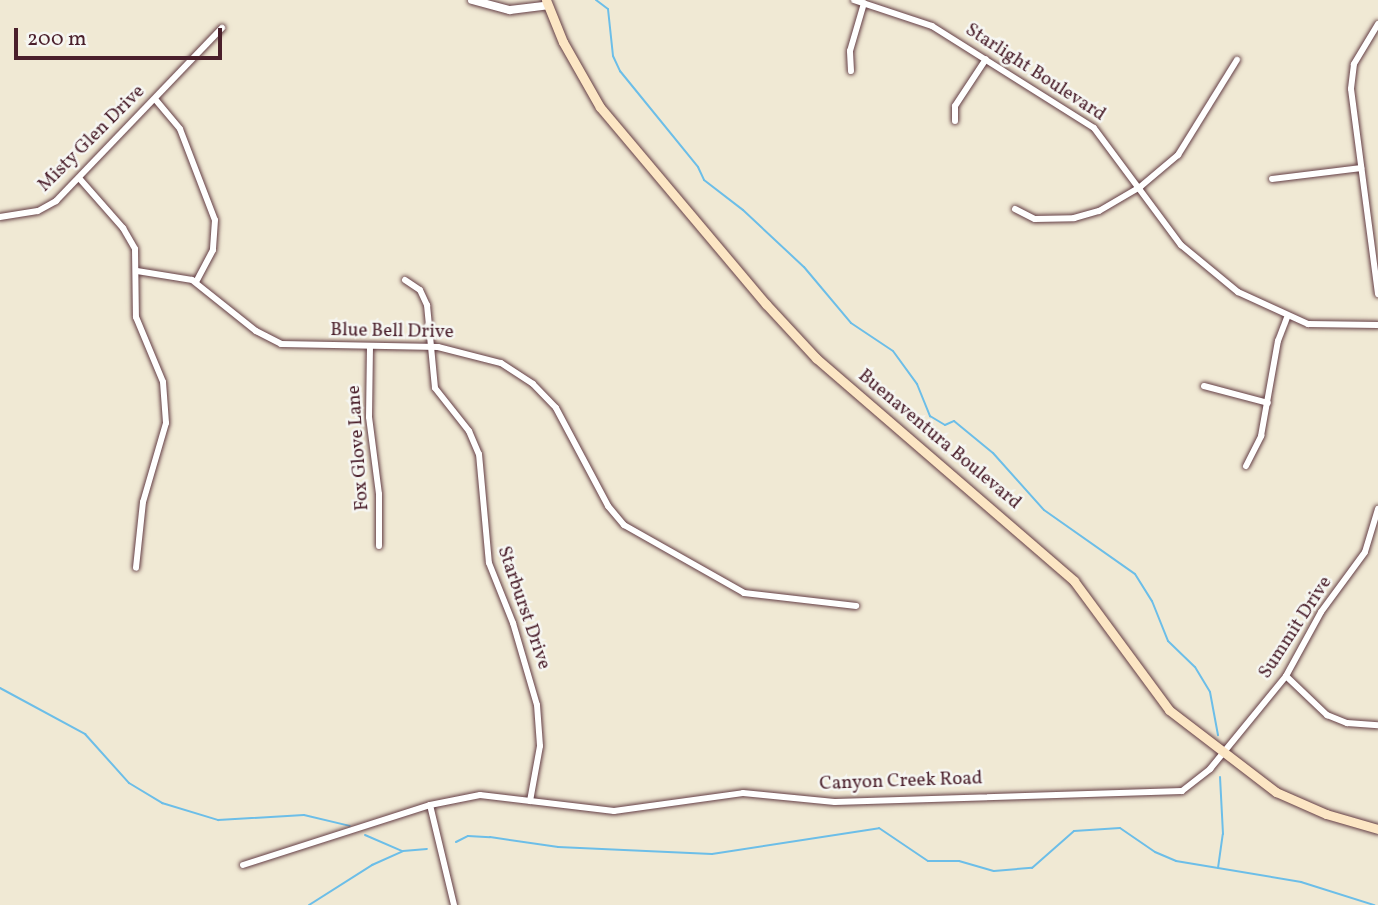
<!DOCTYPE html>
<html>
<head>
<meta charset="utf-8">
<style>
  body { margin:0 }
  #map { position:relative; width:1378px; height:905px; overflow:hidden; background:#f0e9d4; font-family:Vollkorn,serif }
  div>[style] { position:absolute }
  .stream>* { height:2px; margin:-1px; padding:0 1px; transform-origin:1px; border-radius:1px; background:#6cbee8 }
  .roads { filter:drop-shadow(0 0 2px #633d44) drop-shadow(0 0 2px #633d44) }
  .minor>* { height:6px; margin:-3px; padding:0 3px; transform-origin:3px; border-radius:3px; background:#fff }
  .tertiary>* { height:8px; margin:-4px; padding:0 4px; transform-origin:4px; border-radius:4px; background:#fff }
  .secondary>* { height:9px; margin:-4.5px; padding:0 4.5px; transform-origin:4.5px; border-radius:4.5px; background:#fce6c4 }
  span { translate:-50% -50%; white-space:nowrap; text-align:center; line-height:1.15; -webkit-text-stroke:5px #f6f6f2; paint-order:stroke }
  .street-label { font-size:19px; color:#4a1f2b }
  .scale { position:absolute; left:14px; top:28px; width:208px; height:32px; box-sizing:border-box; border:4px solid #4a1f2b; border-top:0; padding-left:9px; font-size:21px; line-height:24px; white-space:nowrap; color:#4a1f2b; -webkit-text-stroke:5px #f6f6f2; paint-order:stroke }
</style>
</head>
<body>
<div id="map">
  <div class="stream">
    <div style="left:596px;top:0;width:15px;rotate:37deg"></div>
    <div style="left:608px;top:9px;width:47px;rotate:83.9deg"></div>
    <div style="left:613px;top:56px;width:17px;rotate:65deg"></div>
    <div style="left:620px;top:71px;width:124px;rotate:50.9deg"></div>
    <div style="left:698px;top:167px;width:14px;rotate:65deg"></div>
    <div style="left:704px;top:180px;width:49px;rotate:37.6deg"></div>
    <div style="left:743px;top:210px;width:83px;rotate:43.1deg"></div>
    <div style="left:804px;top:267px;width:73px;rotate:50deg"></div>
    <div style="left:851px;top:323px;width:50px;rotate:33.7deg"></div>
    <div style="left:893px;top:351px;width:41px;rotate:54deg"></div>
    <div style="left:917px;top:384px;width:35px;rotate:68deg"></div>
    <div style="left:930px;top:416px;width:17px;rotate:31deg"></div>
    <div style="left:945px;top:425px;width:10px;rotate:-24deg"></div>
    <div style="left:954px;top:421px;width:50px;rotate:39.4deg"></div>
    <div style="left:993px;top:453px;width:76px;rotate:48.2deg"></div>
    <div style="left:1044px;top:510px;width:111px;rotate:35.1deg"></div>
    <div style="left:1135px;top:574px;width:32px;rotate:58deg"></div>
    <div style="left:1152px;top:601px;width:43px;rotate:68.2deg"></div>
    <div style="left:1168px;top:641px;width:37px;rotate:44deg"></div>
    <div style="left:1195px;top:667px;width:29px;rotate:59deg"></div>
    <div style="left:1210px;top:692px;width:44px;rotate:79.5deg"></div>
    <div style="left:0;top:688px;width:97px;rotate:28.4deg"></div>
    <div style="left:85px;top:734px;width:66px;rotate:48.1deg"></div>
    <div style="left:129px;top:783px;width:39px;rotate:31deg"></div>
    <div style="left:162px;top:803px;width:59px;rotate:16.9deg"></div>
    <div style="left:218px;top:820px;width:86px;rotate:-3.3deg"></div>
    <div style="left:304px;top:815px;width:47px;rotate:13.4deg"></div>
    <div style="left:365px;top:835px;width:40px;rotate:23.4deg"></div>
    <div style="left:456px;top:842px;width:13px;rotate:-27deg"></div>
    <div style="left:468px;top:836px;width:22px;rotate:3deg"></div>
    <div style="left:490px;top:837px;width:69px;rotate:8.4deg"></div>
    <div style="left:558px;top:847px;width:154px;rotate:2.6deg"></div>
    <div style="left:712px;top:854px;width:169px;rotate:-8.8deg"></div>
    <div style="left:879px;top:828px;width:59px;rotate:34deg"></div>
    <div style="left:928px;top:861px;width:31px"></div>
    <div style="left:959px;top:861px;width:36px;rotate:16deg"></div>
    <div style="left:994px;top:871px;width:38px;rotate:-5deg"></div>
    <div style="left:1032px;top:868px;width:56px;rotate:-41.4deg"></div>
    <div style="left:1074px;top:831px;width:46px;rotate:-3.7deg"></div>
    <div style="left:1120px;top:828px;width:42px;rotate:34.4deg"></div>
    <div style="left:1155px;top:852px;width:23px;rotate:23deg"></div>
    <div style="left:1176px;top:861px;width:127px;rotate:9.5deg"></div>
    <div style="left:1301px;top:882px;width:77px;rotate:17.5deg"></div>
    <div style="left:1218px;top:868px;width:34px;rotate:-82deg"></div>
    <div style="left:1223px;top:834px;width:57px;rotate:-93deg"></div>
    <div style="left:309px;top:905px;width:75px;rotate:-32.4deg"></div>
    <div style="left:372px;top:865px;width:34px;rotate:-24deg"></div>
    <div style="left:403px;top:851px;width:24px;rotate:-5deg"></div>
  </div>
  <div class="roads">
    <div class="minor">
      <div style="left:854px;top:0;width:82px;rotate:18.4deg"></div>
      <div style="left:932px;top:26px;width:191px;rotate:32.2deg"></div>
      <div style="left:1094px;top:128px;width:146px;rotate:53.4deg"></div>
      <div style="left:1181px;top:245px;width:74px;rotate:39.5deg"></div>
      <div style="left:1238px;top:292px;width:77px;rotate:24.6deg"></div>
      <div style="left:1308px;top:324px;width:70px;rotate:0.8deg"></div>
      <div style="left:1378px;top:24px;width:47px;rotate:121deg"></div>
      <div style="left:1354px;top:64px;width:25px;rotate:97deg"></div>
      <div style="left:1351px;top:89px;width:207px;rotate:82.5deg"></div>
      <div style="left:851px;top:71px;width:20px;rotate:-93deg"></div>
      <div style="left:850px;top:51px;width:50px;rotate:-73.7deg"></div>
      <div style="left:155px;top:99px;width:39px;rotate:50deg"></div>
      <div style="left:180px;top:129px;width:97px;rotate:69deg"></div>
      <div style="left:215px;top:220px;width:30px;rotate:94deg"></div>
      <div style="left:213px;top:250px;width:36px;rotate:118deg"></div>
      <div style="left:955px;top:121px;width:15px;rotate:-90deg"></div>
      <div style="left:955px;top:106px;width:56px;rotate:-56.6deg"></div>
      <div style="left:79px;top:178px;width:67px;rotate:48.7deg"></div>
      <div style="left:123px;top:228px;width:24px;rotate:60deg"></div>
      <div style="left:135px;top:249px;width:68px;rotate:89.2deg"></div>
      <div style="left:136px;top:317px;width:70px;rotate:67.4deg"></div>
      <div style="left:163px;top:382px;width:41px;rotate:85.8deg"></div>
      <div style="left:166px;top:423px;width:82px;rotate:106.2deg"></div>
      <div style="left:143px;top:502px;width:66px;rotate:96.1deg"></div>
      <div style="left:1272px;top:179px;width:90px;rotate:-7deg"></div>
      <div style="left:1015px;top:209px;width:22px;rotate:27deg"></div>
      <div style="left:1035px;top:219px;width:39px;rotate:-1deg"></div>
      <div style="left:1074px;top:218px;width:26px;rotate:-16deg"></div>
      <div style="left:1099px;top:211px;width:48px;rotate:-30.3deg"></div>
      <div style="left:1140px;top:187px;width:50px;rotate:-40.1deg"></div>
      <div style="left:1178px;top:155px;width:112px;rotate:-58.2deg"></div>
      <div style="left:0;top:217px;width:38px;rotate:-9deg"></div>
      <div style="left:38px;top:211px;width:21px;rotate:-29deg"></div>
      <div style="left:56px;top:201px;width:240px;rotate:-46.2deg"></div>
      <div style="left:137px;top:271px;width:56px;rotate:9.3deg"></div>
      <div style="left:192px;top:280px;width:82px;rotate:38.6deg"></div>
      <div style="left:256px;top:331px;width:28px;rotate:27deg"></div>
      <div style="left:281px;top:344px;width:157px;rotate:1.1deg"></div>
      <div style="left:438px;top:347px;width:65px;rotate:14.3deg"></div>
      <div style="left:501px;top:363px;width:38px;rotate:33deg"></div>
      <div style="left:533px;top:384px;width:33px;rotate:46deg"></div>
      <div style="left:556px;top:408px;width:111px;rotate:62deg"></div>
      <div style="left:608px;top:506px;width:25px;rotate:50deg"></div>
      <div style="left:624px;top:525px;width:138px;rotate:29.5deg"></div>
      <div style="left:744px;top:593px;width:113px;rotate:6.6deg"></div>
      <div style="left:405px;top:280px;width:18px;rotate:34deg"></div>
      <div style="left:420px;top:290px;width:17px;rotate:65deg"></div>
      <div style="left:427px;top:305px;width:83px;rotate:84.5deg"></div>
      <div style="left:435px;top:388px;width:55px;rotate:51.7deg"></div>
      <div style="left:469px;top:431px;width:25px;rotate:67deg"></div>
      <div style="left:479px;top:454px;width:109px;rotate:84.8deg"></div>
      <div style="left:489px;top:563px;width:65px;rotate:68.2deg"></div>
      <div style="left:513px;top:623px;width:85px;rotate:73.7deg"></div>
      <div style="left:537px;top:705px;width:41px;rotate:85.8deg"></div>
      <div style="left:540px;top:746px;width:56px;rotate:100.3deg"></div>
      <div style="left:370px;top:346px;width:71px;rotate:90.8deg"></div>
      <div style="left:369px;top:417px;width:78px;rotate:82.6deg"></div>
      <div style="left:379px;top:494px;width:52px;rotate:90deg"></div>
      <div style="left:1204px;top:386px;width:66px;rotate:14.9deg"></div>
      <div style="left:1246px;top:466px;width:34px;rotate:-63deg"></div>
      <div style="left:1261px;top:436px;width:97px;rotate:-79.9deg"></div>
      <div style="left:1278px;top:341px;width:25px;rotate:-69deg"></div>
      <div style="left:1286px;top:676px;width:57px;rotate:43.6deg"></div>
      <div style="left:1327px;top:715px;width:22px;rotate:22deg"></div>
      <div style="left:1347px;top:723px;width:31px;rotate:4deg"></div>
      <div style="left:430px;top:805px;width:103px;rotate:76.5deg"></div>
      <div style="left:243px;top:865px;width:196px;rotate:-17.8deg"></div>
      <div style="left:430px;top:805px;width:51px;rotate:-11.3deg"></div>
      <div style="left:480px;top:795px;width:135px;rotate:6.8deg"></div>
      <div style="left:614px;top:811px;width:130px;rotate:-7.9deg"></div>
      <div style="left:743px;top:793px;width:92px;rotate:5.6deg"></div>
      <div style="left:835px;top:802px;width:347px;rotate:-1.8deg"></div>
      <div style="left:1182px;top:791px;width:36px;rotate:-38deg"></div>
      <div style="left:1210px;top:769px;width:120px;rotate:-50.7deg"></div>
      <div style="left:1286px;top:676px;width:73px;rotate:-61.3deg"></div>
      <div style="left:1321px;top:612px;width:74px;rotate:-53.7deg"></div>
      <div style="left:1365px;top:552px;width:45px;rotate:-73.2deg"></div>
    </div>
    <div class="tertiary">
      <div style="left:472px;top:0;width:39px;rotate:15deg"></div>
      <div style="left:510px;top:10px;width:38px;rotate:-7deg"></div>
    </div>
    <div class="secondary">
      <div style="left:546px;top:0;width:45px;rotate:68deg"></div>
      <div style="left:563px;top:42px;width:75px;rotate:60.4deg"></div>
      <div style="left:600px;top:107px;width:258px;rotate:49.9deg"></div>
      <div style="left:766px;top:304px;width:74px;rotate:47.2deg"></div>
      <div style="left:816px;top:358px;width:341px;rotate:40.8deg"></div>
      <div style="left:1074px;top:581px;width:160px;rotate:53.6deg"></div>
      <div style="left:1169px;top:710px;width:135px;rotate:37.5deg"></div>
      <div style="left:1276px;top:792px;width:55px;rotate:23.7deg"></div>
      <div style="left:1326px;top:814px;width:54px;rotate:16.1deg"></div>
    </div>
  </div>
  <div class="street-label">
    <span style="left:1035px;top:73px;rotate:33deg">Starlight Boulevard</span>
    <span style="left:92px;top:139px;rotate:-45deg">Misty Glen Drive</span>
    <span style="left:392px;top:332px;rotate:1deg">Blue Bell Drive</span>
    <span style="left:939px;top:440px;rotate:40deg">Buenaventura Boulevard</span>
    <span style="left:359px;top:448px;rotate:-94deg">Fox Glove Lane</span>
    <span style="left:523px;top:608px;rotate:71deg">Starburst Drive</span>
    <span style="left:1296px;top:628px;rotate:-57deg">Summit Drive</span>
    <span style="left:901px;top:782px;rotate:-2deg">Canyon Creek Road</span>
  </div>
  <div class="scale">200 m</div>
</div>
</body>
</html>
